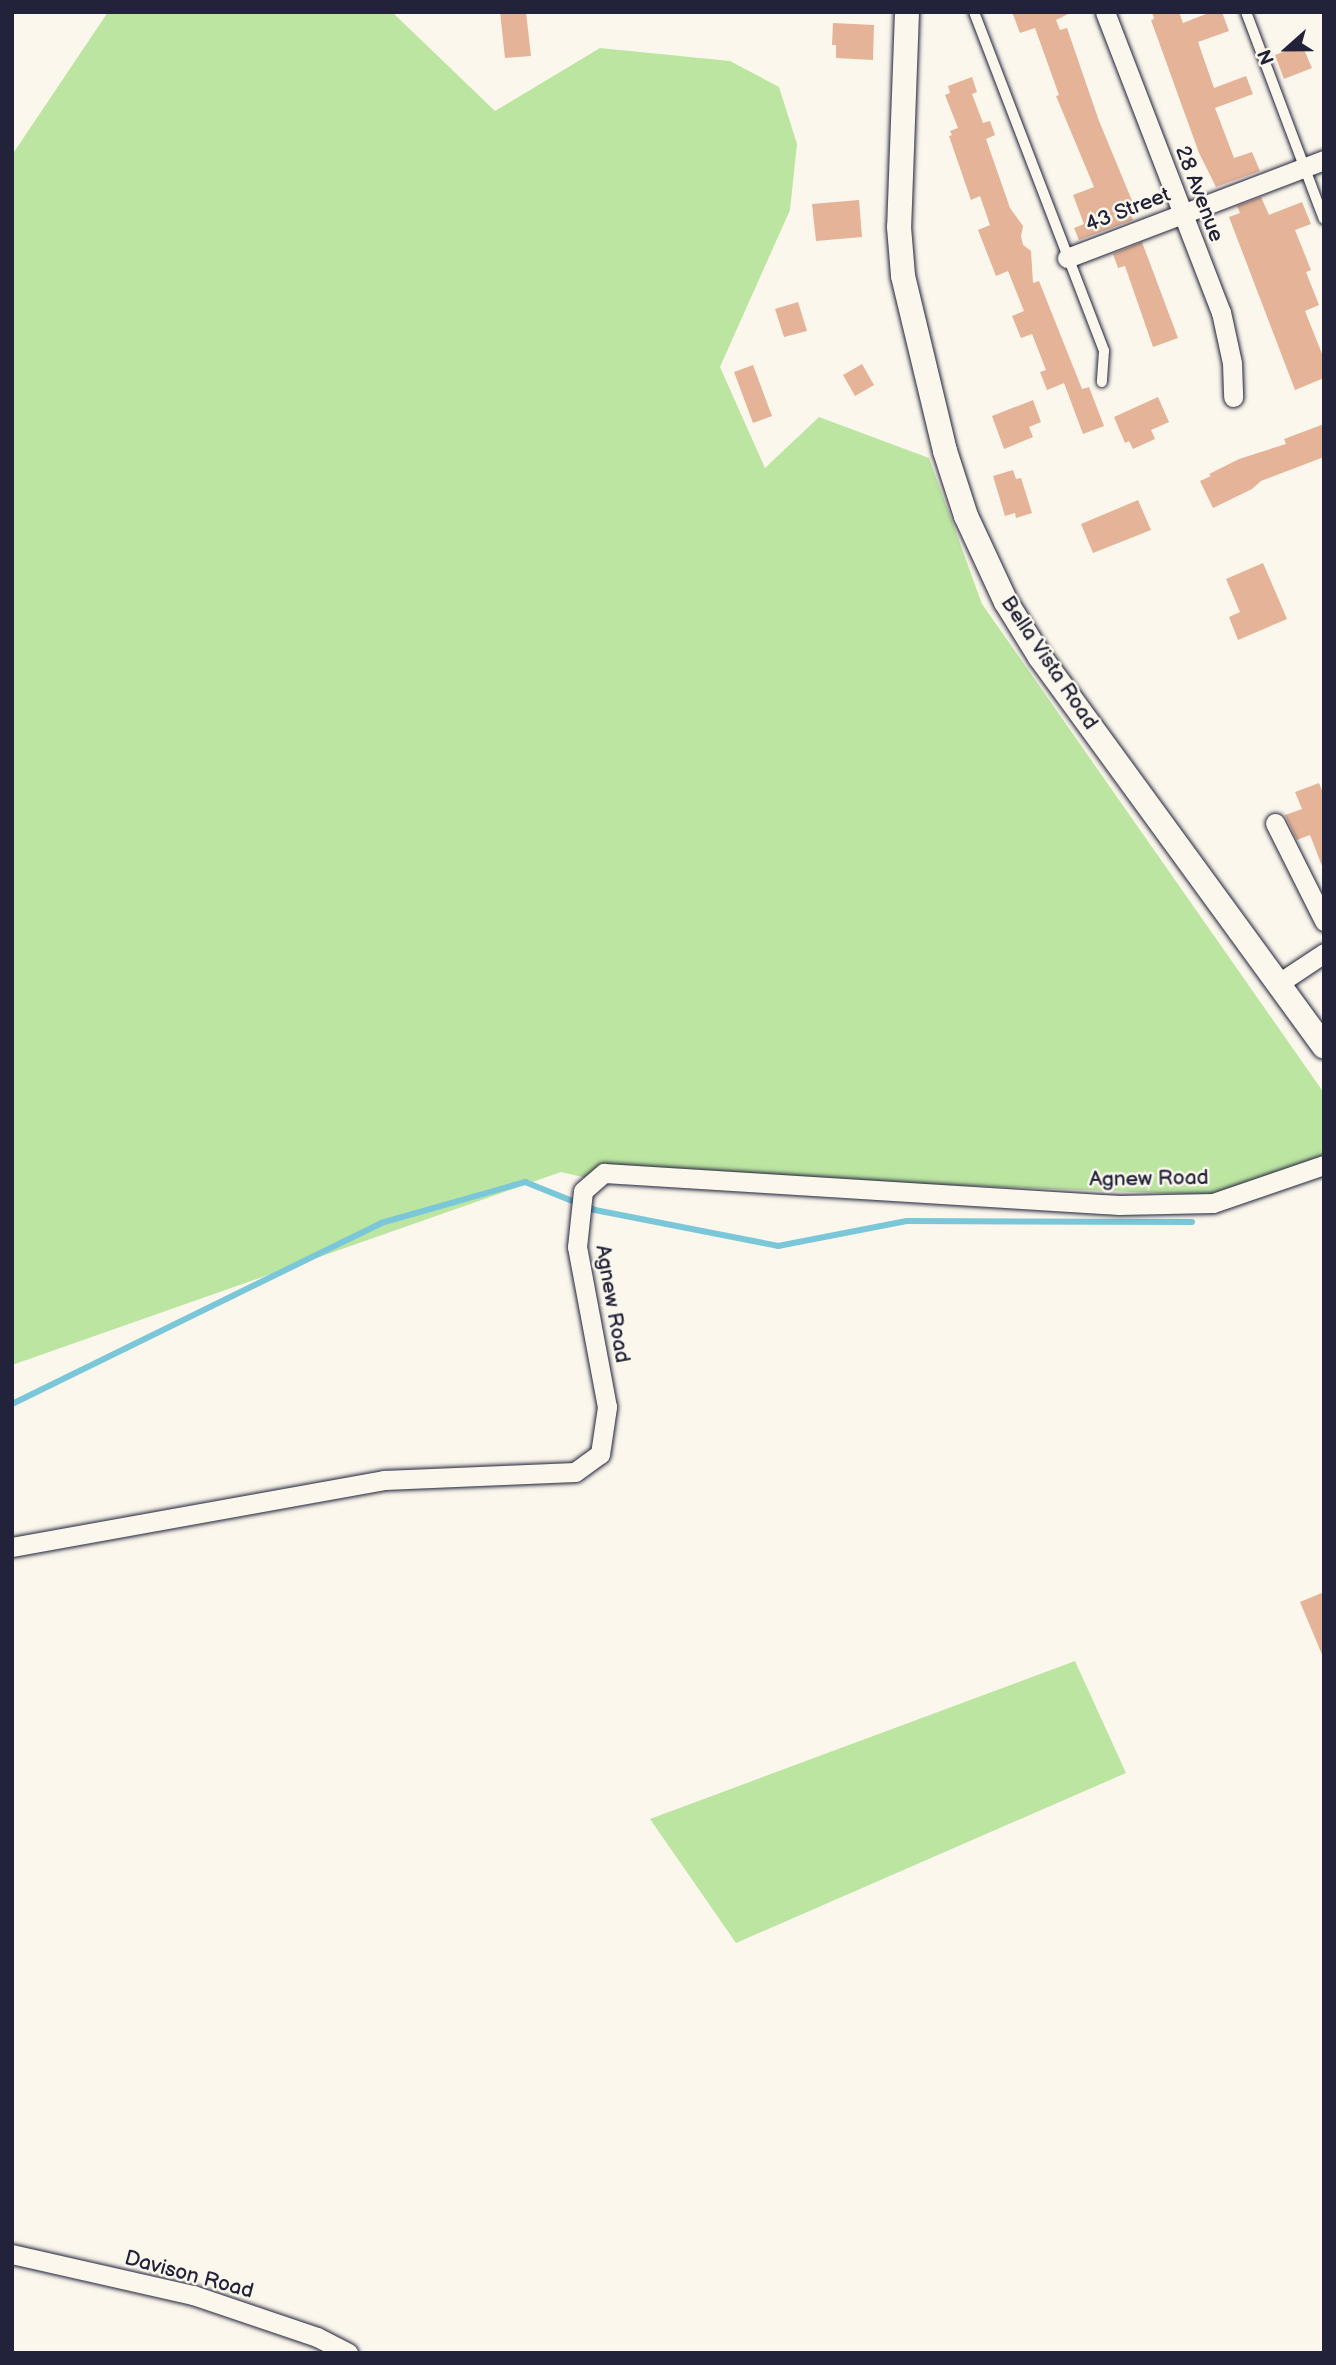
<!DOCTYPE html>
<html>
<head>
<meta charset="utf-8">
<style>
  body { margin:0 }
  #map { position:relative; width:1336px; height:2365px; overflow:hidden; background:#fbf7ec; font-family:"Balsamiq Sans",sans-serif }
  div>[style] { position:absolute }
  .green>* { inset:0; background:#bce5a2 }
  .stream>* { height:6px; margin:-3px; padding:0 3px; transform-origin:3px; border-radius:3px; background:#79c7d8 }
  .building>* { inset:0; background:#e5b398 }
  .roads { filter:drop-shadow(0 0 2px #22223b) drop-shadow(0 0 2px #22223b) }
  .service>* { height:10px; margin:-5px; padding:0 5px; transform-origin:5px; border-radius:5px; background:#fbf7ec }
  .minor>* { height:19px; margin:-9.5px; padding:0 9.5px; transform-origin:9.5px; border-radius:9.5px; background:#fbf7ec }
  .tertiary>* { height:24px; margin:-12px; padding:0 12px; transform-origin:12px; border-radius:12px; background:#fbf7ec }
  span { translate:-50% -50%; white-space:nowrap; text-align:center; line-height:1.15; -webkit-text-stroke:5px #fbf7ec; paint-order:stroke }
  .street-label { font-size:21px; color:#22223b }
  .frame { position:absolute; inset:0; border:14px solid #22223b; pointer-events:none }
  .north { position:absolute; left:1252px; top:14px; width:70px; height:70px; -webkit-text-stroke:5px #fbf7ec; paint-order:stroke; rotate:249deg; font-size:19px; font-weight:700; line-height:28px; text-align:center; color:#22223b }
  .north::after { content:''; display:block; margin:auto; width:24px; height:32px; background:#22223b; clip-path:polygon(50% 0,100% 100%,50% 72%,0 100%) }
</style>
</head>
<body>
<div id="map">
  <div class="green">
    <div style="clip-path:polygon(108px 12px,392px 12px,495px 111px,600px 48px,730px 61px,779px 87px,797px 144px,790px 210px,720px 367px,765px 468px,819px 417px,929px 458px,982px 604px,1324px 1093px,1324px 1165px,1212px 1195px,602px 1172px,591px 1179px,561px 1172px,12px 1365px,12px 155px)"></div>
    <div style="clip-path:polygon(1075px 1661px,1126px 1773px,736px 1943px,650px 1819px)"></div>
  </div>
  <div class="stream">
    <div style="left:12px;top:1404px;width:411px;rotate:-26.1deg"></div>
    <div style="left:381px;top:1223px;width:150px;rotate:-15.9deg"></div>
    <div style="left:525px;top:1182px;width:75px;rotate:21.8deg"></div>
    <div style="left:595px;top:1210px;width:187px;rotate:11.1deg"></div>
    <div style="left:778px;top:1246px;width:131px;rotate:-11deg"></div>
    <div style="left:907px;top:1221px;width:285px;rotate:0.2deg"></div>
  </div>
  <div class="building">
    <div style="clip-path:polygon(500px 12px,526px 12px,531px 56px,505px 58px)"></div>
    <div style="clip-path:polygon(1012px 12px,1072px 12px,1056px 20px,1060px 30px,1067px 28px,1099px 121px,1133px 203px,1127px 206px,1133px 220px,1079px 240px,1074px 228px,1084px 224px,1073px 195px,1094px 187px,1056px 96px,1059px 95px,1035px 28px,1020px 33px)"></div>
    <div style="clip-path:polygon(1152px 12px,1179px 12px,1183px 23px,1211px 12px,1222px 12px,1229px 31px,1198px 42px,1214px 88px,1246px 76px,1253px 94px,1215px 108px,1234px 158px,1252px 152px,1260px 171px,1216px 187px,1199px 153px,1151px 20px,1154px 19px)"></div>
    <div style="clip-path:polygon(833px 23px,874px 25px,873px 60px,836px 58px,836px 45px,832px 45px)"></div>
    <div style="clip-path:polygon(1302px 45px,1312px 68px,1284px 79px,1275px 55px)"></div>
    <div style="clip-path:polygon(972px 77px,977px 92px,972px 94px,983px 123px,990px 121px,995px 135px,986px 139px,1010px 208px,1023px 226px,1021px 236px,1023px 245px,1031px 251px,1033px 283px,1039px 281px,1082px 389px,1089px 387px,1104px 426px,1083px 434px,1064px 383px,1047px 390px,1040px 372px,1046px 370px,1032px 334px,1021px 338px,1012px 316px,1024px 311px,1008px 271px,996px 276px,978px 230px,990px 225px,980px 196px,971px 200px,949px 136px,952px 135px,950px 131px,958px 128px,945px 95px,950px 93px,948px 86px)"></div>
    <div style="clip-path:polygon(1261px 197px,1269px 215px,1302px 202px,1311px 224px,1295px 230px,1311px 270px,1306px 272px,1319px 305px,1305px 311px,1324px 359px,1324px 378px,1295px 390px,1229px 217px,1240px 213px,1237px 206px)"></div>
    <div style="clip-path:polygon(859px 200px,862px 237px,816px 241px,812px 204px)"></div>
    <div style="clip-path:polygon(1142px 242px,1178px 338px,1153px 347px,1125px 266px,1118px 268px,1113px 254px)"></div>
    <div style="clip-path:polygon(798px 302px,807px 331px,784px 337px,775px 309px)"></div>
    <div style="clip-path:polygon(862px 364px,874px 385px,855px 396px,843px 375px)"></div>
    <div style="clip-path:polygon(753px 365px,772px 416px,753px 423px,734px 372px)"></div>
    <div style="clip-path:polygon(1158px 397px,1169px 422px,1151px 430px,1155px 439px,1133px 449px,1129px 441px,1125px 443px,1114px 417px)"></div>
    <div style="clip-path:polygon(1033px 400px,1041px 422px,1029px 427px,1033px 437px,1004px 449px,992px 416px)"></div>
    <div style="clip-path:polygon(1324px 424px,1324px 457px,1261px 481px,1252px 489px,1213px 508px,1200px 481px,1211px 476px,1209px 474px,1239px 459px,1286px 444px,1284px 439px)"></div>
    <div style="clip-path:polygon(1013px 470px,1016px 479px,1021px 478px,1032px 513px,1016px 518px,1015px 513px,1005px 516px,993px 476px)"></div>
    <div style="clip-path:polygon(1138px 500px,1151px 530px,1093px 553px,1081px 524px)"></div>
    <div style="clip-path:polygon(1263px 563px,1287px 619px,1238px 640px,1229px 617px,1240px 612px,1226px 579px)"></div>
    <div style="clip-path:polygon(1319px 783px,1324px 795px,1322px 866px,1310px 835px,1297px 840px,1285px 815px,1302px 809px,1295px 792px)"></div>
    <div style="clip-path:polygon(1324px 1592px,1324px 1657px,1323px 1657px,1300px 1602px)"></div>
  </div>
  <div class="roads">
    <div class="service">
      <div style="left:974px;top:12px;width:363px;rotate:69deg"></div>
      <div style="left:1104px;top:351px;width:31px;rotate:94deg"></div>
      <div style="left:1246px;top:12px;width:221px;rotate:69.4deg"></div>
    </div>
    <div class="minor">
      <div style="left:1105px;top:12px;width:322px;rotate:68.9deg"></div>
      <div style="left:1221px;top:312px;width:52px;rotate:77.8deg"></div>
      <div style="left:1232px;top:363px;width:34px;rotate:88deg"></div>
      <div style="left:1067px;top:258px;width:275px;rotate:-20.9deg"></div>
      <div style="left:1275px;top:823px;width:110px;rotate:63.4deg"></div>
      <div style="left:1279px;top:983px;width:54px;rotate:-33.7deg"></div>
      <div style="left:12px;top:1547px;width:378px;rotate:-10.2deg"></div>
      <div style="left:384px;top:1480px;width:191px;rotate:-2.4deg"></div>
      <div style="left:575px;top:1472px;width:31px;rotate:-36deg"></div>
      <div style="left:600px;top:1454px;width:48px;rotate:-81.5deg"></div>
      <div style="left:607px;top:1407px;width:163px;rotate:-100.6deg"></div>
      <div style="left:577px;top:1247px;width:56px;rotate:-83.9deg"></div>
      <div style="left:583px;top:1191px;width:28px;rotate:-41deg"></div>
      <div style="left:604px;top:1173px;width:516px;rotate:3.56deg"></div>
      <div style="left:1119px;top:1205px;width:94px;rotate:-1.2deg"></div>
      <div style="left:1213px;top:1203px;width:117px;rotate:-18.9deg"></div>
      <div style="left:12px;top:2254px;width:186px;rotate:12.8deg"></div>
      <div style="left:193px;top:2295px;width:131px;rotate:18.7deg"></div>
      <div style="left:317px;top:2337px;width:35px;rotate:27deg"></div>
    </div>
    <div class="tertiary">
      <div style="left:907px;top:12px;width:215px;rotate:92.1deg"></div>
      <div style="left:899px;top:227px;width:49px;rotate:85.3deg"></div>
      <div style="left:903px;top:276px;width:180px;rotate:76.5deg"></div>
      <div style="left:945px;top:451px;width:68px;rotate:72.1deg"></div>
      <div style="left:966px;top:516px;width:95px;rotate:65.1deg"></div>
      <div style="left:1006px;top:602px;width:65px;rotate:58.3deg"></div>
      <div style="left:1040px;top:657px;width:482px;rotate:53.9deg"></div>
    </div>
  </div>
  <div class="street-label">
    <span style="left:1199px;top:194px;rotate:69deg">28 Avenue</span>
    <span style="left:1128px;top:210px;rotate:-21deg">43 Street</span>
    <span style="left:1049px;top:663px;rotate:56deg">Bella Vista Road</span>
    <span style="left:1149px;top:1179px;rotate:-1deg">Agnew Road</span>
    <span style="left:612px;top:1304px;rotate:80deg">Agnew Road</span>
    <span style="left:189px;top:2275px;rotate:15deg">Davison Road</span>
  </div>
  <div class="frame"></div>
  <div class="north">N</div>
</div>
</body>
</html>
